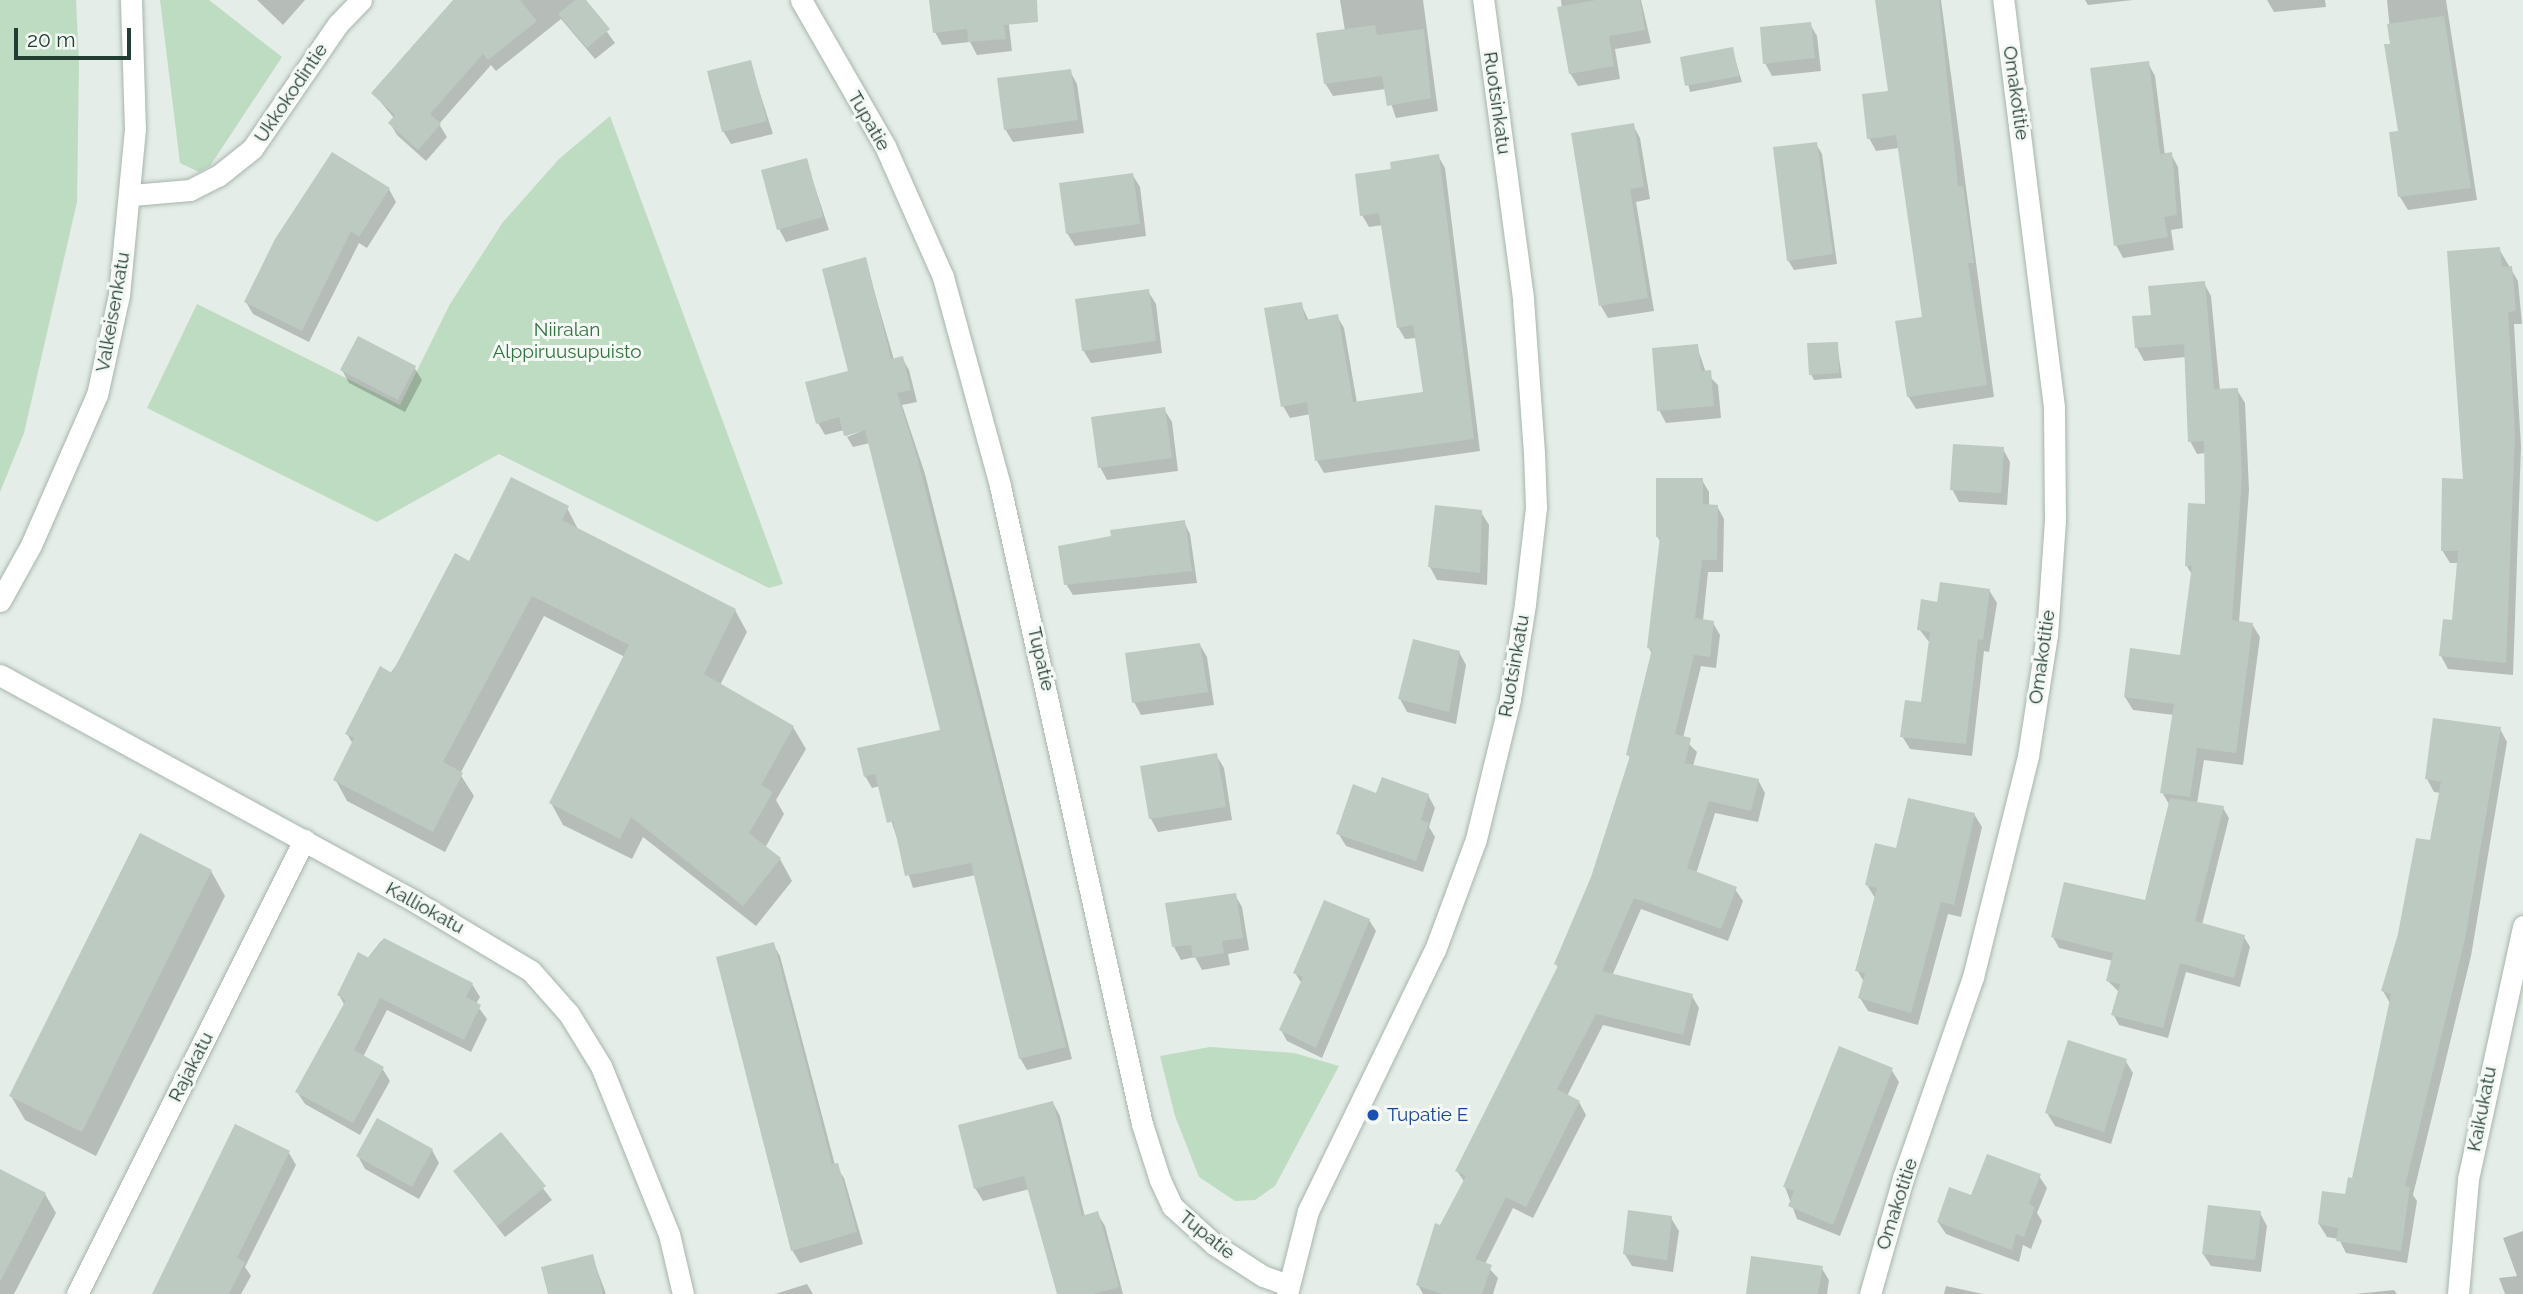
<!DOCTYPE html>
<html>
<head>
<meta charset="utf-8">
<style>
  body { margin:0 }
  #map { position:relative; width:2523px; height:1294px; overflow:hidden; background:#e4ede7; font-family:Raleway,sans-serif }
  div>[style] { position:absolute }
  .green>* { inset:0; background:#bedcc1 }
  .shadow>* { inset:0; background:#0003 }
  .building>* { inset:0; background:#bccac2 }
  .roads { filter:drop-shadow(0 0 2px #a7b5ad) drop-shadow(0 0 2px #a7b5ad) }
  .minor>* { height:21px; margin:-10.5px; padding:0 10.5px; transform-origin:10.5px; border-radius:10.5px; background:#fff }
  .tertiary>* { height:21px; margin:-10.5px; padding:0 10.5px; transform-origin:10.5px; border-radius:10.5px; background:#fff }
  .dots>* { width:19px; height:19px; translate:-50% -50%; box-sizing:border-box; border:4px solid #f4f9f6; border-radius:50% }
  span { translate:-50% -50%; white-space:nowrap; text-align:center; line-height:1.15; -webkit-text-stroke:6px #f4f9f6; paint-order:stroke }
  .street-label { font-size:19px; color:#243d32 }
  .park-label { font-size:19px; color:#31723e }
  .transit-label { font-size:19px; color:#164399 }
  .left { translate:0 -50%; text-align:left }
  .scale { position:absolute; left:14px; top:28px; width:117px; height:32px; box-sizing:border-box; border:4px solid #243d32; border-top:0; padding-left:9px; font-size:21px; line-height:24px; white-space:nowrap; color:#243d32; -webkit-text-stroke:5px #f4f9f6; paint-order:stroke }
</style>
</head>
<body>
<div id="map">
  <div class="green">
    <div style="clip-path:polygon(0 0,76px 0,79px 63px,77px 202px,24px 433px,0 492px)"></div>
    <div style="clip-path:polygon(160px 0,209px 0,282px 57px,210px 166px,199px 172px,180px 163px)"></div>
    <div style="clip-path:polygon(610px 116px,783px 584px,769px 588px,499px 454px,377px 522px,147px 408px,197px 304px,400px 405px,450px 304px,503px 222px,559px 159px)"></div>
    <div style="clip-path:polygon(1210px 1047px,1294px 1053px,1339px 1066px,1275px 1186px,1255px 1200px,1235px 1201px,1199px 1177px,1175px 1116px,1160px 1056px)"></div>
  </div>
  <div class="shadow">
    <div style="clip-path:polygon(257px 0,305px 0,283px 25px)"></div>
    <div style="clip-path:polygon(457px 0,584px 0,615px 43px,595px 59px,561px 19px,496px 71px,491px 65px,439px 124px,447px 137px,426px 161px,397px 135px,390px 123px,394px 118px,373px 93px)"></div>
    <div style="clip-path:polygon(931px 0,1006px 0,1012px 51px,977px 55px,970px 42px,942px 45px,935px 32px)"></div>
    <div style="clip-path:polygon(1340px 0,1423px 0,1438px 111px,1396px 118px,1386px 89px,1333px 96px,1325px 83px,1345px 31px)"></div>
    <div style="clip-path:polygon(1561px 0,1641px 0,1651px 43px,1615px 49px,1620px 79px,1578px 86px,1570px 73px)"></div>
    <div style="clip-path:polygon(1878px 0,1941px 0,1994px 397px,1916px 409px,1908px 396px,1924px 318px,1899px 148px,1876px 151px,1869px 138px,1889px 92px)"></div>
    <div style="clip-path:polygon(2085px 0,2133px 0,2088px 5px)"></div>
    <div style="clip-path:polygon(2267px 0,2325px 0,2326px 7px,2274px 12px)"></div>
    <div style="clip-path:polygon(2387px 0,2446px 0,2477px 200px,2408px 210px,2400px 197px,2391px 133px,2400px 132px)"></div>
    <div style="clip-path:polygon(1810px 24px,1817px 36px,1821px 71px,1772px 76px,1765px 63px)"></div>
    <div style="clip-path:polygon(1732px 49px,1742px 82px,1690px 92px,1682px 59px)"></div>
    <div style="clip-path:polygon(750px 62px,773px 134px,731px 144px,723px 131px)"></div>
    <div style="clip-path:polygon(2148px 63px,2155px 76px,2165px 155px,2171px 154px,2178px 167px,2183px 228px,2171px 230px,2174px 250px,2123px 258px,2116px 245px)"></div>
    <div style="clip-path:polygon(1070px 71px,1077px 84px,1084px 133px,1013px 142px,1005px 129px)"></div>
    <div style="clip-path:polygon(1633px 125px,1640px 138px,1650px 199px,1636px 202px,1654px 311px,1608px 318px,1601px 306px)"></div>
    <div style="clip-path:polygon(1816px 144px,1822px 154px,1837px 264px,1794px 270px,1788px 260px)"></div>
    <div style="clip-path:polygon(1438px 156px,1445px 168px,1480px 451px,1324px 473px,1317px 461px,1311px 414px,1290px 418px,1283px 406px,1301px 304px,1309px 321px,1337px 316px,1344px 328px,1357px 403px,1425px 394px,1416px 338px,1405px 339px,1398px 327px,1383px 225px,1369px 227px,1362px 215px,1393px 171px)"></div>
    <div style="clip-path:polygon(806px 160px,829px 230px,786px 242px,779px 229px)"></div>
    <div style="clip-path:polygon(1132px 174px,1140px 187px,1146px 236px,1075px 246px,1067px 233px)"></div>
    <div style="clip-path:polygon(389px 189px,396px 202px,367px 248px,359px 243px,309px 342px,253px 314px,246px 302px)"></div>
    <div style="clip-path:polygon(2499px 249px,2518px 281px,2522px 324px,2514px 324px,2521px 447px,2513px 675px,2448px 669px,2441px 656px,2454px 621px,2459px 563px,2450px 563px,2442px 550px,2465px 481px)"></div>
    <div style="clip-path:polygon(865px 259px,894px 360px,902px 358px,909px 370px,917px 402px,902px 405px,925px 474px,1072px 1059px,1027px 1070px,1020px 1058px,976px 875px,913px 888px,880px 786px,872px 788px,865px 776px,942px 731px,870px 443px,853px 447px,847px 437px,873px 426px,846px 436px,844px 430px,825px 435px,818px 423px,850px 372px)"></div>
    <div style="clip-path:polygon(2204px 283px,2211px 296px,2220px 391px,2237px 390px,2245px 403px,2249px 490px,2239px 623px,2252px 624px,2260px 637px,2243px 765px,2204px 760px,2197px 804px,2223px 808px,2229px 818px,2202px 925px,2244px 937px,2250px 947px,2240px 987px,2186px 972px,2168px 1038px,2119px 1025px,2113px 1014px,2119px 992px,2108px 981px,2113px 961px,2059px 948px,2053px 937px,2146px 902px,2170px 806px,2162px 792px,2174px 715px,2133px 710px,2125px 697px,2182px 657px,2193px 576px,2186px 565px,2207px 506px,2206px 453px,2197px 454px,2190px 441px,2186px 357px,2144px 361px,2137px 348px,2134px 318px,2152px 316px)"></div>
    <div style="clip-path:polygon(1148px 291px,1156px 304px,1162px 353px,1091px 363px,1083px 350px)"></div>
    <div style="clip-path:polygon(1837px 344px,1842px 378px,1814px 380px,1811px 374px)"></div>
    <div style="clip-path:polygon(1697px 346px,1706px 373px,1718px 385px,1721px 418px,1666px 423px,1659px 410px)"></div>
    <div style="clip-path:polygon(414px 367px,422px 380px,405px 412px,349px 383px,342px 370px)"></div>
    <div style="clip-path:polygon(1164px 409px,1172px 422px,1178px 471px,1107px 480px,1100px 467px)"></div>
    <div style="clip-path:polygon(2003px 449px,2010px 462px,2007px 505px,1959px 502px,1952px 489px)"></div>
    <div style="clip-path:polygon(1702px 480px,1709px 492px,1709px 506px,1717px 506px,1724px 519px,1723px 572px,1708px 572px,1703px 621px,1713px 623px,1720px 635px,1716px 668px,1701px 666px,1683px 738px,1697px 752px,1693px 766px,1758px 780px,1765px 793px,1758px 822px,1715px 813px,1696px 874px,1735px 889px,1743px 901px,1728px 941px,1641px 909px,1612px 976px,1692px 996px,1699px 1008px,1690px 1046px,1603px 1025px,1567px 1096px,1579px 1102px,1586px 1115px,1533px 1218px,1513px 1208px,1485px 1264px,1498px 1278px,1493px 1294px,1423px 1294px,1418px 1285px,1465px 1183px,1457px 1171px,1559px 969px,1556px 964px,1592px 878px,1631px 760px,1628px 754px,1652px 654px,1649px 648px,1661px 543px,1657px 536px)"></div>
    <div style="clip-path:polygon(567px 508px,579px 531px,735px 610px,747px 632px,720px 685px,793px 727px,806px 749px,776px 800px,784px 814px,765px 848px,780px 859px,792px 881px,756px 926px,643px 837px,632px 859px,563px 825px,551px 803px,625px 657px,544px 616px,460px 774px,474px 796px,445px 852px,347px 801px,335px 779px,353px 744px,347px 734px,469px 563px)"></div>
    <div style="clip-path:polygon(1481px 512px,1489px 525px,1487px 585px,1437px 580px,1430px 567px)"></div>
    <div style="clip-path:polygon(1184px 522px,1190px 534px,1197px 583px,1073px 595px,1066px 584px)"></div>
    <div style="clip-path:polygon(1989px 590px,1997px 603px,1989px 652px,1984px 651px,1972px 756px,1910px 749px,1902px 736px,1923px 704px,1930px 643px,1919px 629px,1939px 604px)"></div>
    <div style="clip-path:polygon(1200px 645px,1207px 657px,1214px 705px,1141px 715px,1134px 702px)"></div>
    <div style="clip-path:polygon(1459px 652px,1466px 665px,1456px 724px,1407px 712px,1400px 699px)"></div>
    <div style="clip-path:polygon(2500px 729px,2507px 742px,2471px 956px,2413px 1195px,2417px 1201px,2407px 1263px,2346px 1253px,2339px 1239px,2327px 1237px,2319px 1224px,2347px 1196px,2354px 1180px,2391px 1005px,2383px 991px,2432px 842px,2441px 793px,2434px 792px,2427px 779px)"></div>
    <div style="clip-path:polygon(1216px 755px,1224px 768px,1232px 820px,1158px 832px,1151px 819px,1142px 767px)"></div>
    <div style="clip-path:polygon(1377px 795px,1428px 795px,1435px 808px,1429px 827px,1435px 837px,1423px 872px,1346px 846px,1338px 833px)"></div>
    <div style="clip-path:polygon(1974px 814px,1982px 827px,1961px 917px,1948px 914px,1918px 1025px,1868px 1011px,1860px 998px,1864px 982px,1857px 970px,1875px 898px,1867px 885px,1898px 851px)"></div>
    <div style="clip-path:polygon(211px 871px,225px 896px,96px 1156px,25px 1120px,11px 1096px)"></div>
    <div style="clip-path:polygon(1235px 895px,1242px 907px,1249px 950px,1228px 954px,1230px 965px,1202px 970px,1195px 957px,1181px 960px,1174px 947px)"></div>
    <div style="clip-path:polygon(1369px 920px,1376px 931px,1322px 1058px,1287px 1041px,1281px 1030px,1302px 984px,1295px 973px)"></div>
    <div style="clip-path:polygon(381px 941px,472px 984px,480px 997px,476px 1004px,487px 1019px,471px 1052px,387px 1010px,363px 1057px,382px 1068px,390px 1081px,360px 1135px,305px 1104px,297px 1092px,345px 1006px,339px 995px)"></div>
    <div style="clip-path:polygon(773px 944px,780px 956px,835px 1165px,844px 1178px,863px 1244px,800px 1263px,792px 1250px)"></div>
    <div style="clip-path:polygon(2125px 1060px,2133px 1073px,2111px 1144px,2055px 1126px,2047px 1113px)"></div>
    <div style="clip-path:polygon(1891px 1069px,1899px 1082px,1840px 1236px,1797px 1219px,1785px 1187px)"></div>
    <div style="clip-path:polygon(1053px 1103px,1060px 1116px,1085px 1217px,1097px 1213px,1105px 1226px,1123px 1294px,1059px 1294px,1030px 1189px,983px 1201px,975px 1188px)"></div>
    <div style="clip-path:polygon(501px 1134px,552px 1200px,505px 1237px,455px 1172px)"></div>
    <div style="clip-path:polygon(432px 1150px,439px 1163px,419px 1199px,365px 1169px,358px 1156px)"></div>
    <div style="clip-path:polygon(289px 1153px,296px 1165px,245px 1267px,251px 1276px,241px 1294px,153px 1294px)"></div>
    <div style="clip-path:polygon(0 1171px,45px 1194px,56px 1213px,14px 1294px,0 1294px)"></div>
    <div style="clip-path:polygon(2039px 1176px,2047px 1188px,2037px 1213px,2042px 1221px,2031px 1249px,2023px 1245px,2019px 1262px,1946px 1234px,1938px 1222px,1972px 1198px)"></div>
    <div style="clip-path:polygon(2260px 1213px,2267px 1226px,2261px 1272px,2211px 1266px,2203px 1254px)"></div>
    <div style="clip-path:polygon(1671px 1218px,1679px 1231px,1673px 1272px,1632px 1266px,1624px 1253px)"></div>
    <div style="clip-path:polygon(2523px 1231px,2523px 1294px,2505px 1294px,2499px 1278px,2517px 1276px,2503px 1238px)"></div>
    <div style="clip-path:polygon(592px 1256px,606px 1294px,550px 1294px)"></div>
    <div style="clip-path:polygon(1821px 1267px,1829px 1280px,1827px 1294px,1747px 1294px)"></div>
    <div style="clip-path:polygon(807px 1284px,813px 1294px,775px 1294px)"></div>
    <div style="clip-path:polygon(1946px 1286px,1983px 1294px,1944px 1294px)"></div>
    <div style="clip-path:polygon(2394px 1290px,2397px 1294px,2355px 1294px)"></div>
  </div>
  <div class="building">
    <div style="clip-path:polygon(453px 0,520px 0,537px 21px,488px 60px,483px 54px,430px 114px,441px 124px,418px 150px,388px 123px,395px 115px,371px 93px)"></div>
    <div style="clip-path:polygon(575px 0,586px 0,610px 29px,587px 48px,558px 14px)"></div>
    <div style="clip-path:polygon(929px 0,1037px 0,1038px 22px,1004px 25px,1006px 39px,968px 42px,967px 29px,933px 33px)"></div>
    <div style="clip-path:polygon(1596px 0,1640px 0,1645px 30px,1609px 36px,1614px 66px,1569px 74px,1557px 7px)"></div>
    <div style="clip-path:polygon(1875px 0,1939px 0,1958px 186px,1963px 186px,1974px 263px,1968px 263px,1987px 385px,1907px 397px,1895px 321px,1922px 317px,1896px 135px,1867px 139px,1862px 94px,1888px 91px)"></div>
    <div style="clip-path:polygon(2444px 16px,2471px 188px,2398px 197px,2389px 132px,2398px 131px,2384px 44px,2390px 44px,2387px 24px)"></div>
    <div style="clip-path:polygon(1811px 22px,1815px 58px,1763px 64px,1760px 27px)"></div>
    <div style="clip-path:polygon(1375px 25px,1377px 35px,1424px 29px,1431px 98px,1387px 106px,1382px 76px,1324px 84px,1316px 33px)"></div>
    <div style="clip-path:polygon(1733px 47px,1739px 76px,1685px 86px,1680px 57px)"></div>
    <div style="clip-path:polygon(751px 60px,767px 121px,722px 132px,707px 71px)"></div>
    <div style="clip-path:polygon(2149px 61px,2160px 154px,2172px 152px,2177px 215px,2164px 217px,2168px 237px,2114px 246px,2090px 68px)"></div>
    <div style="clip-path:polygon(1071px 69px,1078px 120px,1004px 130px,997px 78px)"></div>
    <div style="clip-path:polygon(1634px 123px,1644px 187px,1630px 189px,1648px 298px,1599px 306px,1571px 133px)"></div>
    <div style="clip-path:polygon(1817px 142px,1833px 254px,1787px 261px,1773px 147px)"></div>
    <div style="clip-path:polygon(332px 152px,390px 188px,359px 237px,351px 231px,302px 331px,244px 302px,275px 239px)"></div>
    <div style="clip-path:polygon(1439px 154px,1474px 439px,1315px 461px,1307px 402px,1281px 407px,1264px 308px,1302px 302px,1305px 320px,1338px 314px,1353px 402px,1423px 392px,1413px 325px,1397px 328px,1379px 213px,1360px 216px,1355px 174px,1391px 169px,1390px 162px)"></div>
    <div style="clip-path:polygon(807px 158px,823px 217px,777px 230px,761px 170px)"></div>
    <div style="clip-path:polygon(1133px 173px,1140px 224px,1066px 234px,1059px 183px)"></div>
    <div style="clip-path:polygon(2500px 247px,2502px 267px,2512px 266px,2516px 311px,2508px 312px,2515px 433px,2506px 663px,2439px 656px,2443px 619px,2452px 620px,2458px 551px,2441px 551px,2442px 478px,2463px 479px,2447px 251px)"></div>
    <div style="clip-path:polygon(866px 257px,891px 359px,903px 356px,911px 390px,897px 393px,918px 460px,1066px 1047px,1019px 1059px,971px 863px,905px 876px,893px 821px,887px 823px,875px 774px,864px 777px,857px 748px,940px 730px,865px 430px,844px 436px,839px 417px,816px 424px,805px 382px,848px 371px,822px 269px)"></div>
    <div style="clip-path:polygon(2205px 281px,2214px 389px,2238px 388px,2242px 476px,2232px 620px,2253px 623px,2236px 753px,2197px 748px,2190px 797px,2160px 793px,2174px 704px,2124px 697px,2130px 648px,2180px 655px,2192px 566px,2185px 566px,2188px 503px,2205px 504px,2204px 441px,2188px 442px,2184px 344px,2135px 348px,2132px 316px,2151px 315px,2148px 286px)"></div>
    <div style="clip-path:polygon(1149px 289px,1156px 341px,1082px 351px,1075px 299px)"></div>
    <div style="clip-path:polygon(358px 336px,416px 366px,398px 400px,340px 370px)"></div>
    <div style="clip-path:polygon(1838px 342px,1839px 373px,1809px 375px,1807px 343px)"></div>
    <div style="clip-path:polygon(1698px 344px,1701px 371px,1711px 370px,1714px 406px,1657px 411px,1652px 348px)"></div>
    <div style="clip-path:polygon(1165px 407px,1172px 458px,1098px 468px,1091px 417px)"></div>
    <div style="clip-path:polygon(1953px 444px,2004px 447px,2001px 493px,1950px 490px)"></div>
    <div style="clip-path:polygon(511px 477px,569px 506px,562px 520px,736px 609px,704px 674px,794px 726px,761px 785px,773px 792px,749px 833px,781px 858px,743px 906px,631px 817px,620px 839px,549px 803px,629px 645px,532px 596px,443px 762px,463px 773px,433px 832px,333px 780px,354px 738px,345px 734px,380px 666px,392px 673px,455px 553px,469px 561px)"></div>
    <div style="clip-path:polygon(1656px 478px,1703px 478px,1703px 504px,1718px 505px,1717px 560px,1702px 560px,1695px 618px,1714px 621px,1710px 657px,1694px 655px,1675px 734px,1691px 738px,1685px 763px,1759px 779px,1751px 811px,1709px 801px,1687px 868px,1737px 887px,1721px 929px,1634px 898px,1602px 971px,1693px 994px,1683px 1035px,1596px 1014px,1557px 1089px,1580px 1101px,1526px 1207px,1506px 1197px,1475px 1259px,1492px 1265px,1482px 1294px,1443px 1294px,1416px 1285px,1435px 1223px,1440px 1225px,1466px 1176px,1455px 1171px,1558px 966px,1554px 964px,1591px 877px,1630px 756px,1626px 755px,1652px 649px,1647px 648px,1660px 537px,1656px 537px)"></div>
    <div style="clip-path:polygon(1435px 505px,1482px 510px,1480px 573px,1428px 567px)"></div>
    <div style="clip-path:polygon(1185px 520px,1192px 571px,1064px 585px,1058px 546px,1111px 536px,1110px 530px)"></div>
    <div style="clip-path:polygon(1940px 582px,1990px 589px,1983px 640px,1978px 639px,1966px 744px,1900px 737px,1905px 700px,1921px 702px,1930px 632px,1917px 630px,1921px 599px,1937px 602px)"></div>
    <div style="clip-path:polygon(1413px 639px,1460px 651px,1449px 712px,1398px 699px)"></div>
    <div style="clip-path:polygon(1200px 643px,1208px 692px,1132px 703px,1125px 653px)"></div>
    <div style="clip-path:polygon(2433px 718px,2501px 727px,2465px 939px,2405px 1186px,2410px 1187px,2401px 1251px,2336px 1241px,2338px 1228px,2318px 1224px,2322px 1191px,2345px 1194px,2348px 1177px,2352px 1178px,2391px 994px,2381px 991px,2398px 934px,2416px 838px,2430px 840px,2441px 782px,2425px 779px)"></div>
    <div style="clip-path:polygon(1217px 753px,1226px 807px,1149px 819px,1140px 766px)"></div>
    <div style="clip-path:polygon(1382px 777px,1429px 794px,1421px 820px,1429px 823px,1416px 861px,1336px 834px,1353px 784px,1376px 793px)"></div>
    <div style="clip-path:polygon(1908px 798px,1975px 813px,1954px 905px,1941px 902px,1911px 1013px,1858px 998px,1865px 973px,1855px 971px,1877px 888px,1865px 885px,1875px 843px,1896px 848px)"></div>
    <div style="clip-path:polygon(2170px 798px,2224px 806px,2195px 921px,2245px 935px,2234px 978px,2180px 963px,2163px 1028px,2111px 1015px,2120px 984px,2106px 981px,2113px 953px,2051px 937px,2064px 882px,2145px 900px)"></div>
    <div style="clip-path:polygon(140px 833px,212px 870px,82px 1132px,9px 1096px)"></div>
    <div style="clip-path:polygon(1236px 893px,1243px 938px,1222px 941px,1224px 953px,1193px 958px,1191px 945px,1172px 947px,1165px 903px)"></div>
    <div style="clip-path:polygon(1324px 900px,1370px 919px,1316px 1048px,1279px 1030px,1303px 977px,1293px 973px)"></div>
    <div style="clip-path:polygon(384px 938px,473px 983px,466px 997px,481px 1005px,464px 1040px,380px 998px,354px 1050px,384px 1067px,353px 1123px,295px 1092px,346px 1000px,337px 995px,358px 952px,369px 958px)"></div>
    <div style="clip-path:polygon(774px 942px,832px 1164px,838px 1163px,857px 1232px,791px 1251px,716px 957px)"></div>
    <div style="clip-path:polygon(2068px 1040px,2127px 1059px,2104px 1132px,2045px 1113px)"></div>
    <div style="clip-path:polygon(1839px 1046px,1893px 1068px,1833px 1225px,1788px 1206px,1794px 1191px,1783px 1187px)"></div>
    <div style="clip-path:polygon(1053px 1101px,1082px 1216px,1098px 1211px,1119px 1287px,1094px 1294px,1057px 1294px,1024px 1176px,974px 1189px,958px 1125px)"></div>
    <div style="clip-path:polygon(377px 1118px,433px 1149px,412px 1187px,356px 1156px)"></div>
    <div style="clip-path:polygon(235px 1124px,290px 1151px,237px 1258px,245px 1262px,229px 1294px,152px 1294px)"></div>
    <div style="clip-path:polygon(501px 1132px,546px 1186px,497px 1226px,453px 1171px)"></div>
    <div style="clip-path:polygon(1987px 1154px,2041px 1174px,2029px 1204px,2035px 1207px,2024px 1237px,2016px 1234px,2012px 1250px,1937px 1222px,1949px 1187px,1971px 1195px)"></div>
    <div style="clip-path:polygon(0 1169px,46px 1193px,0 1282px)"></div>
    <div style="clip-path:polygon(2208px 1205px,2261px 1211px,2255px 1260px,2202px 1254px)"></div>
    <div style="clip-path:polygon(1628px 1210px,1672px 1216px,1667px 1260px,1623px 1254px)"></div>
    <div style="clip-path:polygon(593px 1254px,603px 1294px,548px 1294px,541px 1267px)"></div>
    <div style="clip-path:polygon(1751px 1256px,1823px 1266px,1818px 1294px,1746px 1294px)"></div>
  </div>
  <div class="roads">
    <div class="minor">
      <div style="left:801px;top:0;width:168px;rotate:60.1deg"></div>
      <div style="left:885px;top:146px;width:143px;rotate:66.1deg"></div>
      <div style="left:943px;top:277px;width:217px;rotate:74.7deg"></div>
      <div style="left:1000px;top:486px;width:654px;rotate:77.45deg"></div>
      <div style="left:1142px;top:1124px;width:59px;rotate:72.2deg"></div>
      <div style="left:1160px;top:1180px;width:29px;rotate:65deg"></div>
      <div style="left:1172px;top:1206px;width:58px;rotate:42.2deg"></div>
      <div style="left:1215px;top:1245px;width:57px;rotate:32.9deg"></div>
      <div style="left:1263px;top:1276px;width:27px;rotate:20deg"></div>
      <div style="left:132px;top:195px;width:58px;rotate:-4.9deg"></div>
      <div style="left:190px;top:190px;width:31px;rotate:-27deg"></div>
      <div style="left:218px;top:176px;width:43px;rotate:-38.5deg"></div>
      <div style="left:252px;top:149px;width:152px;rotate:-55.5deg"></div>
      <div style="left:338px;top:24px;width:33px;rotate:-46deg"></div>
      <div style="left:0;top:601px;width:64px;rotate:-61deg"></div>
      <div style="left:31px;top:545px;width:164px;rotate:-66.3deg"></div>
      <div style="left:97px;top:395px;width:102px;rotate:-77.6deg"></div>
      <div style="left:119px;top:295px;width:167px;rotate:-84.5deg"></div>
      <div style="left:135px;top:129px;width:129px;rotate:-91.8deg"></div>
      <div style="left:0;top:675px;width:472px;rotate:28.6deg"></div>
      <div style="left:414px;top:901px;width:136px;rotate:30.9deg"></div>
      <div style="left:531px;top:971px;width:57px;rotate:48.5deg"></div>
      <div style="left:569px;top:1014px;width:61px;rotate:58.4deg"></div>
      <div style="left:601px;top:1066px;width:181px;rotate:68deg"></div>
      <div style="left:669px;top:1234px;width:62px;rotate:76.9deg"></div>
      <div style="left:77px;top:1294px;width:508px;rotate:-63.43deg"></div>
      <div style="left:1870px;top:1294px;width:121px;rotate:-74.1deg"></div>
      <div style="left:1903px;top:1178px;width:213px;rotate:-70.8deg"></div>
      <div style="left:1973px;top:977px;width:228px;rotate:-76deg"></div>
      <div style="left:2028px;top:756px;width:122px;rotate:-81.1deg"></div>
      <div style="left:2047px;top:635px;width:114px;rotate:-86deg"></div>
      <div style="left:2055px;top:521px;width:114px;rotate:-90.5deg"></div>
      <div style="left:2054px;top:407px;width:410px;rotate:-97.1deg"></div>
      <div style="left:2458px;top:1294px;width:115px;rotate:-85deg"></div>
      <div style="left:2468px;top:1179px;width:259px;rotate:-77.7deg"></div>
    </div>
    <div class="tertiary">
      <div style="left:1287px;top:1294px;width:86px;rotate:-75.8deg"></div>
      <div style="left:1308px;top:1211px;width:290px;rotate:-64.1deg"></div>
      <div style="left:1435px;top:950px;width:118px;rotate:-69.7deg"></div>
      <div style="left:1476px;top:839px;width:144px;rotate:-76.3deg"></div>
      <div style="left:1510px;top:699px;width:96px;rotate:-81deg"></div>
      <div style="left:1525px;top:604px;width:98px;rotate:-83.5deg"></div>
      <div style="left:1536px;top:507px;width:54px;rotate:-92.1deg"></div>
      <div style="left:1534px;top:453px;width:155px;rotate:-94.1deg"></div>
      <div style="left:1523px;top:298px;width:301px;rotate:-97.6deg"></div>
    </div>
  </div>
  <div class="dots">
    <div style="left:1373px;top:1115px;background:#1a4fb4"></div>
  </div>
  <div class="street-label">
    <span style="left:291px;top:93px;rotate:-56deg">Ukkokodintie</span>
    <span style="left:2016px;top:93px;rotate:82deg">Omakotitie</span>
    <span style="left:1497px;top:103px;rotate:82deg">Ruotsinkatu</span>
    <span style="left:869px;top:121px;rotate:60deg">Tupatie</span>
    <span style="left:113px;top:312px;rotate:-80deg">Valkeisenkatu</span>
    <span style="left:2042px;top:657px;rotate:-82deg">Omakotitie</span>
    <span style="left:1041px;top:659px;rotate:77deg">Tupatie</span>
    <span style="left:1514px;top:666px;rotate:-80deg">Ruotsinkatu</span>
    <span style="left:425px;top:908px;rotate:29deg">Kalliokatu</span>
    <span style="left:191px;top:1067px;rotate:-63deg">Rajakatu</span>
    <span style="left:2482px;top:1109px;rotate:-79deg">Kaikukatu</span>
    <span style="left:1897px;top:1204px;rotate:-72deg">Omakotitie</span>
    <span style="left:1207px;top:1235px;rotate:39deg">Tupatie</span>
  </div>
  <div class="park-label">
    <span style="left:567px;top:341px">Niiralan<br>Alppiruusupuisto</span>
  </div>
  <div class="transit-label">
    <span class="left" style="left:1387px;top:1115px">Tupatie E</span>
  </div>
  <div class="scale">20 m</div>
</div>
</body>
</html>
